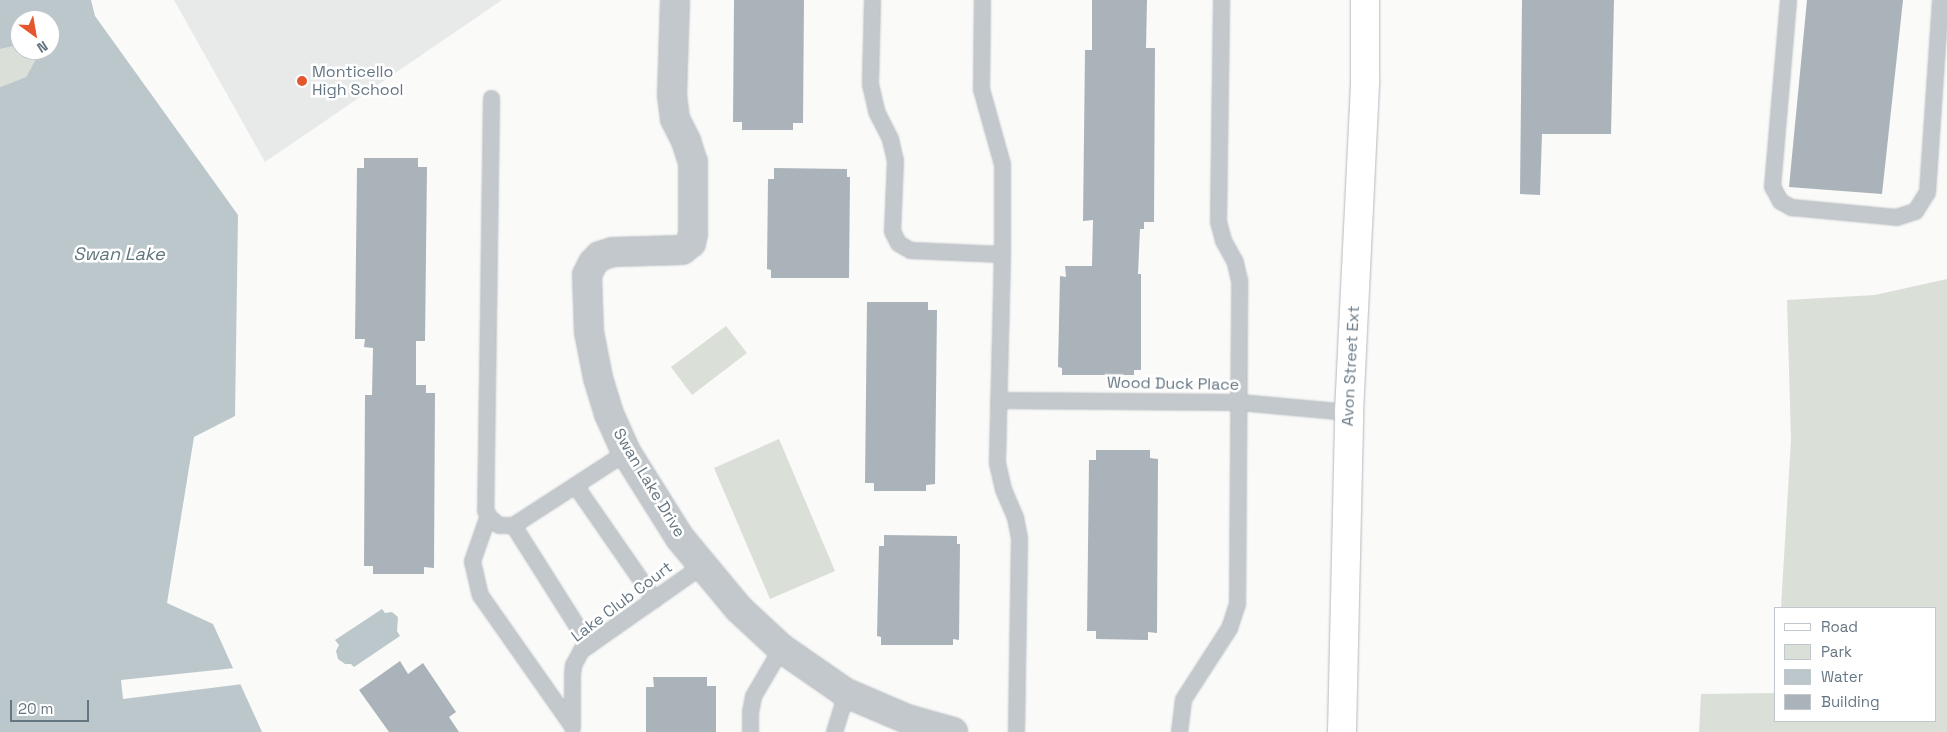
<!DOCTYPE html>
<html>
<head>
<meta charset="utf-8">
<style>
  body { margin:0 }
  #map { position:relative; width:1947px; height:732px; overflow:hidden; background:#fafaf8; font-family:"Space Grotesk",sans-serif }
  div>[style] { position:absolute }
  .built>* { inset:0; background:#e8e9e9 }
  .green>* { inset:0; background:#dadfd7 }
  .water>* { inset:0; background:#bbc7cb }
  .pier>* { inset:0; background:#fafaf8 }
  .building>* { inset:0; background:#aab3b9 }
  .roads { filter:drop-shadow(0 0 1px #b3babf) drop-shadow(0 0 1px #b3babf) }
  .service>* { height:15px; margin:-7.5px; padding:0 7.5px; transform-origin:7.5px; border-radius:7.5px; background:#c3c8cc }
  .minor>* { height:28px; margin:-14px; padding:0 14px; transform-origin:14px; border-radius:14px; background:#c3c8cc }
  .secondary>* { height:28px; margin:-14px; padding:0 14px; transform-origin:14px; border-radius:14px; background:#fff }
  .dots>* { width:14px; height:14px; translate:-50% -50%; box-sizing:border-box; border:2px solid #fff; border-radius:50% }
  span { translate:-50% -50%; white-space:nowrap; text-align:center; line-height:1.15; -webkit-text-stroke:5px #fff; paint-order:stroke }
  .poi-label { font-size:16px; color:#657683 }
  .left { translate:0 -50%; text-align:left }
  .street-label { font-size:16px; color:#657683 }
  .water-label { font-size:18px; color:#60757c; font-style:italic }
  .legend { position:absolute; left:1774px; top:607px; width:162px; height:115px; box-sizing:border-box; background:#fff; border:1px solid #c1c8cd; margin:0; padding:6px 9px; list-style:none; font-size:15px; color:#657683 }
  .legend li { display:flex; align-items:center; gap:10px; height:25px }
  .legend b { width:25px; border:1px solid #c1c8cd }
  .north { position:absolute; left:10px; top:10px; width:50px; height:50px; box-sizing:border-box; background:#fff; border:1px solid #c1c8cd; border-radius:50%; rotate:148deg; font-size:14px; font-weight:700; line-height:20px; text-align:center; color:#657683 }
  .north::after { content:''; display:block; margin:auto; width:18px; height:22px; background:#e4572e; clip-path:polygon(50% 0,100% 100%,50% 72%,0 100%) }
  .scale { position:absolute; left:10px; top:700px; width:79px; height:22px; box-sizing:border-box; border:2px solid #657683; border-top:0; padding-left:6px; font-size:15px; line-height:18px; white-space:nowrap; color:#657683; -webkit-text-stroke:4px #fff; paint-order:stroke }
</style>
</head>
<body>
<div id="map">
  <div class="built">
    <div style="clip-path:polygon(174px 0,502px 0,265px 162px)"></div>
  </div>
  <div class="green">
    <div style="clip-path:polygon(20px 45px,20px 50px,36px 50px,37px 57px,26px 77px,0 87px,0 49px)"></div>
    <div style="clip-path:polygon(1947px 279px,1947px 732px,1699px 732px,1701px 694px,1775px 693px,1776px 683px,1776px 721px,1936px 721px,1936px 608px,1781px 608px,1791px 439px,1787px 300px,1875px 295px)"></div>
    <div style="clip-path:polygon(726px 326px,747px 353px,692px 395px,671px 367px)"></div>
    <div style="clip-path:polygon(779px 439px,835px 571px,770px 599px,714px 468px)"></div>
  </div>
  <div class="water">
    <div style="clip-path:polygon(0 0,91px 0,95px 16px,238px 215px,235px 416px,194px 437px,167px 603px,213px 624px,262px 732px,0 732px,0 87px,26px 77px,37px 57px,36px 50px,50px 50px,50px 20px,20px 20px,20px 45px,0 49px)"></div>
    <div style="clip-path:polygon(382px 609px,385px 613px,392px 612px,398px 617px,397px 631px,400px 636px,354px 667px,351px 664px,345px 664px,338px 659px,336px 651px,339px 645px,335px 640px)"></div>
  </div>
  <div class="pier">
    <div style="clip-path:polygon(235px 668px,243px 684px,123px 699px,121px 680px)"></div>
  </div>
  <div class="building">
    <div style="clip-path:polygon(734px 0,804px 0,803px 123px,793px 123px,793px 130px,742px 130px,742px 122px,733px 122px)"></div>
    <div style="clip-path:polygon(1092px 0,1147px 0,1146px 48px,1155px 48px,1154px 222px,1144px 222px,1144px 229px,1140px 229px,1138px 274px,1141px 274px,1141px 370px,1134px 370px,1134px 375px,1062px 375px,1062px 368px,1058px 367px,1060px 276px,1066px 277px,1065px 266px,1092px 266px,1093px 220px,1083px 221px,1085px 50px,1092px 50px)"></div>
    <div style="clip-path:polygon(1522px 0,1614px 0,1611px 134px,1542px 134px,1540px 195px,1520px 194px)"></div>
    <div style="clip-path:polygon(1807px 0,1903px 0,1882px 194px,1789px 187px)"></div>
    <div style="clip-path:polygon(364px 158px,418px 158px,418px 167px,427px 167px,425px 341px,416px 341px,416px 385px,426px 385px,426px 393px,435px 393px,434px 568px,424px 567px,424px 574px,373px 574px,373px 566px,364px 566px,365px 395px,372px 395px,373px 348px,364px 347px,365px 339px,355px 339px,357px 168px,364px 168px)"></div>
    <div style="clip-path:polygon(774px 168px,847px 169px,847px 177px,850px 177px,849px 278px,771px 278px,771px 270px,767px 269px,768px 179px,774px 179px)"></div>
    <div style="clip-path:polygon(867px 302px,928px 302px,928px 310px,937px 310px,935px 484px,926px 485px,926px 491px,874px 491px,874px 483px,865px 483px)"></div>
    <div style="clip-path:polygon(1096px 450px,1150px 450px,1150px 458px,1158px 459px,1157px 633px,1148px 632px,1148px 640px,1096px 639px,1096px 631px,1087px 631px,1089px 460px,1096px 460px)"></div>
    <div style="clip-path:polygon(884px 535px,957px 536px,957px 544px,960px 544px,959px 640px,953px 639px,953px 645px,881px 645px,881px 637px,877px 636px,879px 546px,884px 546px)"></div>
    <div style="clip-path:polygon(400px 661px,408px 674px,423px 663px,456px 712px,449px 717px,459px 732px,389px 732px,359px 690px)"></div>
    <div style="clip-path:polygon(653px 677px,707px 677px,707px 686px,716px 686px,716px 732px,646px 732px,646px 687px,654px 687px)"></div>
  </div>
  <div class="roads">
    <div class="service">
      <div style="left:872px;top:0;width:84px;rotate:91.4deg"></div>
      <div style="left:870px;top:84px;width:28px;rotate:77deg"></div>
      <div style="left:876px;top:111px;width:31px;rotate:63deg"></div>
      <div style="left:890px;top:139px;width:22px;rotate:77deg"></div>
      <div style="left:895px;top:160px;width:71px;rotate:92.4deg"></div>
      <div style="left:892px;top:231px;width:13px;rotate:63deg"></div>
      <div style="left:898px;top:243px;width:14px;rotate:30deg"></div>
      <div style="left:910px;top:250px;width:92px;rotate:2.5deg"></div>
      <div style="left:1002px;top:254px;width:90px;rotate:-90deg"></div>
      <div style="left:1002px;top:164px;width:78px;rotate:-105.6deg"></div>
      <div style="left:981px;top:89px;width:89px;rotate:-89.4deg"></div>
      <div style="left:1788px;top:0;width:187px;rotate:94.9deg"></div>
      <div style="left:1772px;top:186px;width:17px;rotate:62deg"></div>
      <div style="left:1780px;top:201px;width:13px;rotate:29deg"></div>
      <div style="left:1791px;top:207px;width:105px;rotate:5.4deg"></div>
      <div style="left:1896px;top:217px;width:20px;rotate:-18deg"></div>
      <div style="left:1915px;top:211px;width:22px;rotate:-58deg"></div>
      <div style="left:1927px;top:192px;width:192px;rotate:-86.1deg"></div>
      <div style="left:491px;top:98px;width:412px;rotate:90.8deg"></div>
      <div style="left:485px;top:510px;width:9px;rotate:58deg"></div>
      <div style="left:490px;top:518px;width:11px;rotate:38deg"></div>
      <div style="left:499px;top:525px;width:14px"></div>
      <div style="left:513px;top:525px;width:135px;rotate:-32.9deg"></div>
      <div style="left:1002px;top:254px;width:209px;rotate:91.4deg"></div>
      <div style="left:997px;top:463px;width:27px;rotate:77deg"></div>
      <div style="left:1003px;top:489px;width:30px;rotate:67deg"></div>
      <div style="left:1015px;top:517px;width:21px;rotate:79deg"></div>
      <div style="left:1019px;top:538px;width:194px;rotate:90.9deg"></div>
      <div style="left:998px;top:400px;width:241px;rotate:0.5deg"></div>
      <div style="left:1239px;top:402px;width:110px;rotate:5.2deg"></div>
      <div style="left:575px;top:485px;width:139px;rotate:55.3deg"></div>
      <div style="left:488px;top:515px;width:49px;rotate:109.2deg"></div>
      <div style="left:472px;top:561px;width:35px;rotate:77deg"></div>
      <div style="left:480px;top:595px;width:160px;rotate:54.9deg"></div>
      <div style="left:513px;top:525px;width:142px;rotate:57.7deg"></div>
      <div style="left:572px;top:727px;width:53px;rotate:-90deg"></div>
      <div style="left:572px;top:674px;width:9px;rotate:-84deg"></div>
      <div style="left:573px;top:665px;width:17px;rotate:-62deg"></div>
      <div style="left:581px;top:650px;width:146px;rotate:-35deg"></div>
      <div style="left:750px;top:732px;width:20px;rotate:-90deg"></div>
      <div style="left:750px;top:712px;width:16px;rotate:-79deg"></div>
      <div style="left:753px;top:696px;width:56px;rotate:-59.7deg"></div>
      <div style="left:834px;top:732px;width:41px;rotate:-72.9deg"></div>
      <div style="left:1179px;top:732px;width:33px;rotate:-83deg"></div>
      <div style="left:1183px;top:699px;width:85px;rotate:-57.1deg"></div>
      <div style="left:1229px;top:628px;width:25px;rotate:-72deg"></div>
      <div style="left:1237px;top:604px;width:324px;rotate:-89.6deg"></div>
      <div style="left:1239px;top:280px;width:18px;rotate:-103deg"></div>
      <div style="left:1235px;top:262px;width:25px;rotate:-119deg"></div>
      <div style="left:1223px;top:240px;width:20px;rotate:-105deg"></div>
      <div style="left:1218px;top:221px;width:221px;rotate:-89.2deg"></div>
    </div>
    <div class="minor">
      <div style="left:675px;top:0;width:95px;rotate:91.8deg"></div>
      <div style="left:672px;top:95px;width:24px;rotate:83deg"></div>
      <div style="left:675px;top:119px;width:25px;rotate:63deg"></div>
      <div style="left:686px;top:141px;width:22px;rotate:72deg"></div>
      <div style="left:693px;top:162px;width:72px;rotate:90deg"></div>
      <div style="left:693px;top:234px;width:9px;rotate:103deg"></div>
      <div style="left:691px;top:243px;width:11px;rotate:142deg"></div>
      <div style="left:682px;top:250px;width:69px;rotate:178.3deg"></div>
      <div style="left:613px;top:252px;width:14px;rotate:163deg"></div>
      <div style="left:600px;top:256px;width:10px;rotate:135deg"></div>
      <div style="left:593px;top:263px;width:13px;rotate:117deg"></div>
      <div style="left:587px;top:275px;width:57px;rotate:88deg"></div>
      <div style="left:589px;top:332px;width:47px;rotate:78.9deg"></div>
      <div style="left:598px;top:378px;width:38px;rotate:73deg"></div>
      <div style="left:609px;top:414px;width:42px;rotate:65.9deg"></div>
      <div style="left:626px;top:452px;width:102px;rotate:57.9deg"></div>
      <div style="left:680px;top:538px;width:92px;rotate:50.3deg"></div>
      <div style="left:739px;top:609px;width:57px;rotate:42.9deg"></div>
      <div style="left:781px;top:648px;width:79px;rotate:34.7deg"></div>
      <div style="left:846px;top:693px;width:66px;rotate:23.1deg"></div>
      <div style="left:907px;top:719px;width:48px;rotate:15.8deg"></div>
    </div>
    <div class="secondary">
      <div style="left:1342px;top:732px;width:320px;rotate:-88.7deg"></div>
      <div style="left:1349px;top:412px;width:333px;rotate:-87.2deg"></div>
      <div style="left:1365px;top:79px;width:79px;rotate:-90deg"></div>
    </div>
  </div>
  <div class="dots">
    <div style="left:302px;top:81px;background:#e4572e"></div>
  </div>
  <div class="poi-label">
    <span class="left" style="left:312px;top:81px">Monticello<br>High School</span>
  </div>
  <div class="street-label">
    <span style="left:1351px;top:366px;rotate:-87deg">Avon Street Ext</span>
    <span style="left:1173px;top:384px;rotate:1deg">Wood Duck Place</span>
    <span style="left:649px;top:483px;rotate:59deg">Swan Lake Drive</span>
    <span style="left:622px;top:602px;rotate:-37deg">Lake Club Court</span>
  </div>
  <div class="water-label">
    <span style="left:119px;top:254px">Swan Lake</span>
  </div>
  <ul class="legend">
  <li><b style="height:6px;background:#fff"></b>Road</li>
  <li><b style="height:14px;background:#dadfd7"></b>Park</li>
  <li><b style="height:14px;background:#bbc7cb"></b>Water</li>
  <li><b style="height:14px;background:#aab3b9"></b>Building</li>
  </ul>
  <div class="north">N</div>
  <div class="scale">20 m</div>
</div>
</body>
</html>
